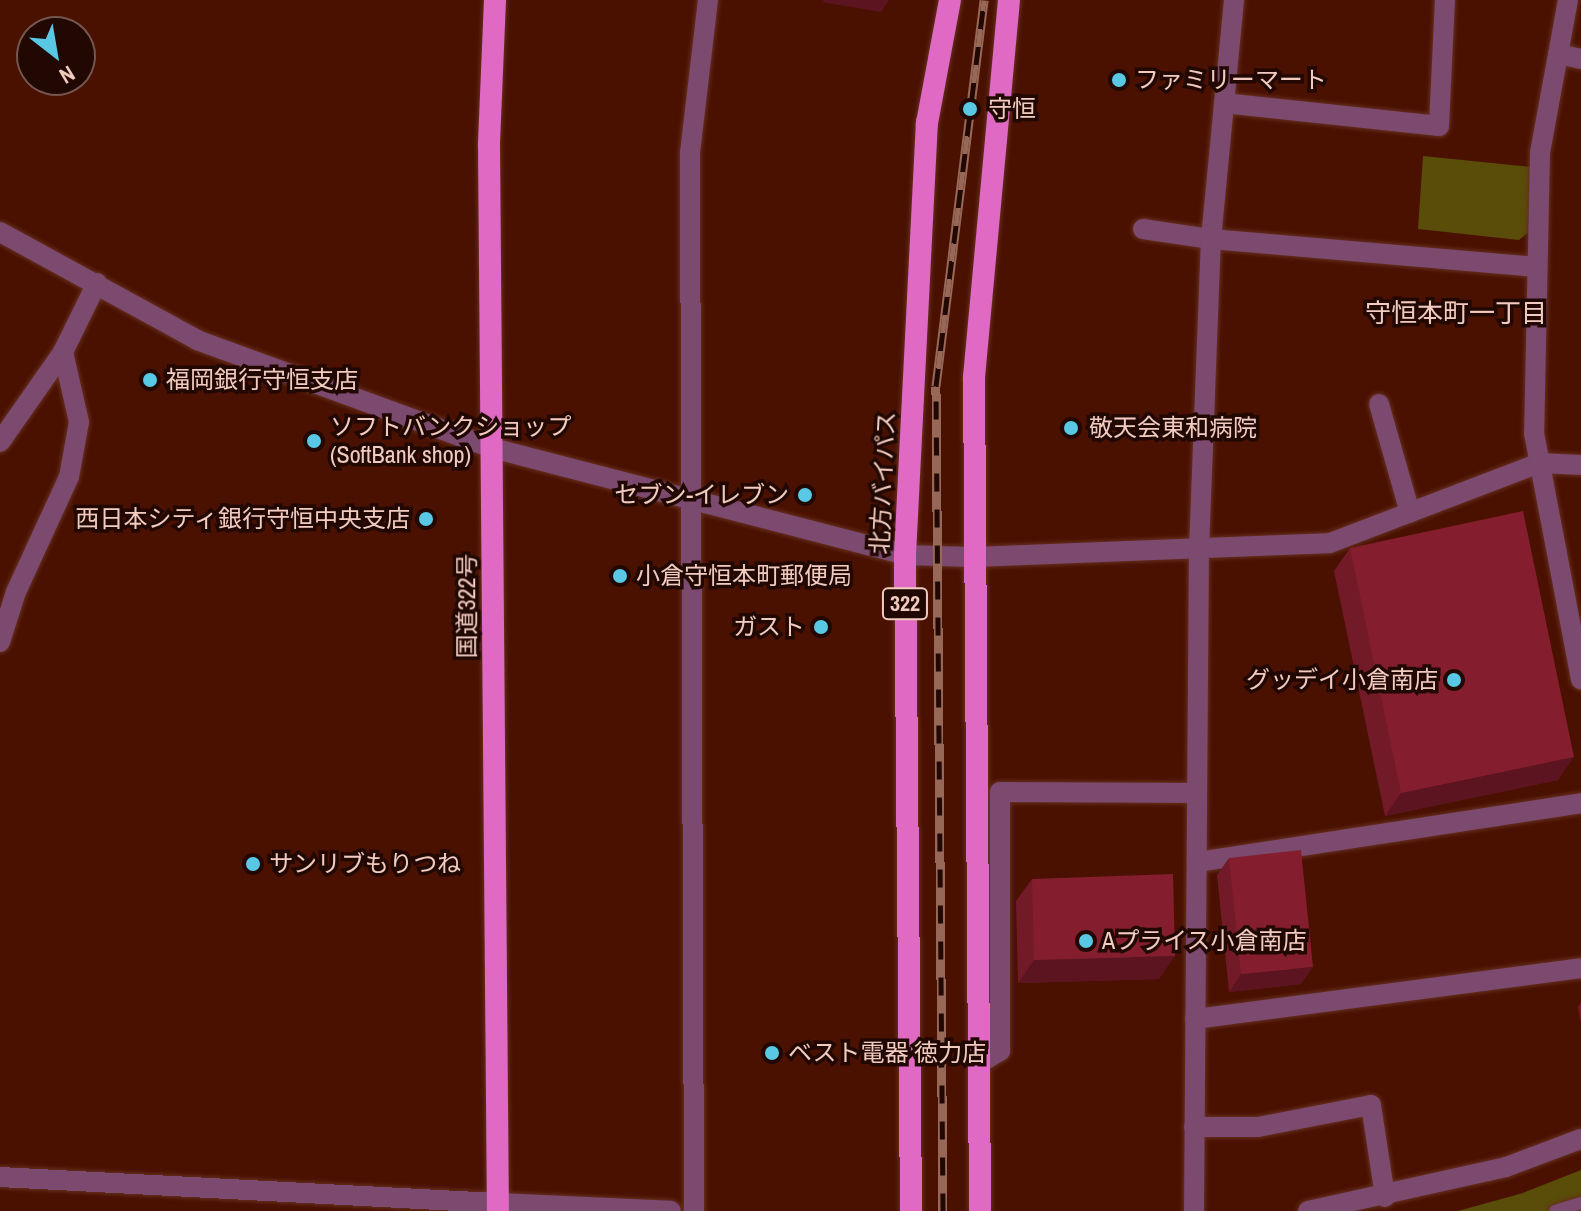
<!DOCTYPE html>
<html>
<head>
<meta charset="utf-8">
<style>
  body { margin:0 }
  #map { position:relative; width:1581px; height:1211px; overflow:hidden; background:#4a1100; font-family:"Archivo Narrow","Noto Sans JP",sans-serif }
  div>[style] { position:absolute }
  .green>* { inset:0; background:#5a4d09 }
  .roads { filter:drop-shadow(0 0 2px #652f1f) drop-shadow(0 0 2px #652f1f) }
  .service>* { height:12px; margin:-6px; padding:0 6px; transform-origin:6px; border-radius:6px; background:#7c496f }
  .minor>* { height:20px; margin:-10px; padding:0 10px; transform-origin:10px; border-radius:10px; background:#7c496f }
  .tertiary>* { height:20px; margin:-10px; padding:0 10px; transform-origin:10px; border-radius:10px; background:#7c496f }
  .trunk>* { height:22px; margin:-11px; padding:0 11px; transform-origin:11px; border-radius:11px; background:#e069c4 }
  .rail>* { height:9px; margin-top:-4.5px; transform-origin:0; background:repeating-linear-gradient(90deg,#210803 0 18px,#976758 0 36px); box-sizing:border-box; border-block:2px solid #976758 }
  .wall>* { inset:0; background:#721a28 }
  .shaded-wall>* { inset:0; background:#5c1520 }
  .building>* { inset:0; background:#841e2e }
  .dots>* { width:22px; height:22px; translate:-50% -50%; box-sizing:border-box; border:4px solid #210803; border-radius:50% }
  span { translate:-50% -50%; white-space:nowrap; text-align:center; line-height:1.15; -webkit-text-stroke:7px #210803; paint-order:stroke }
  .shield-label span { padding:2px 6px; background:#210803; border:2px solid; border-radius:6px; -webkit-text-stroke-width:0 }
  .shield-label { font-size:22px; color:#f1cbc0; font-weight:700 }
  .poi-label { font-size:24px; color:#f1cbc0 }
  .left { translate:0 -50%; text-align:left }
  .right { translate:-100% -50%; text-align:right }
  .street-label { font-size:24px; color:#f1cbc0 }
  .neighbourhood-label { font-size:26px; color:#f1cbc0 }
  .north { position:absolute; left:16px; top:16px; width:80px; height:80px; box-sizing:border-box; background:#210803; border:2px solid #74564f; border-radius:50%; rotate:149deg; font-size:22px; font-weight:700; line-height:32px; text-align:center; color:#f1cbc0 }
  .north::after { content:''; display:block; margin:auto; width:28px; height:36px; background:#59c8e4; clip-path:polygon(50% 0,100% 100%,50% 72%,0 100%) }
</style>
</head>
<body>
<div id="map">
  <div class="green">
    <div style="clip-path:polygon(1423px 156px,1531px 167px,1531px 230px,1519px 240px,1418px 229px)"></div>
    <div style="clip-path:polygon(1581px 1170px,1581px 1211px,1458px 1211px,1523px 1193px)"></div>
  </div>
  <div class="roads">
    <div class="service">
      <div style="left:1555px;top:1211px;width:27px;rotate:-17deg"></div>
    </div>
    <div class="minor">
      <div style="left:1568px;top:0;width:156px;rotate:100.4deg"></div>
      <div style="left:1540px;top:153px;width:280px;rotate:91.2deg"></div>
      <div style="left:1534px;top:433px;width:251px;rotate:79.2deg"></div>
      <div style="left:1558px;top:54px;width:24px;rotate:12deg"></div>
      <div style="left:1224px;top:103px;width:216px;rotate:6.1deg"></div>
      <div style="left:1439px;top:126px;width:126px;rotate:-87.3deg"></div>
      <div style="left:1143px;top:229px;width:69px;rotate:8.4deg"></div>
      <div style="left:1211px;top:239px;width:327px;rotate:4.9deg"></div>
      <div style="left:1379px;top:404px;width:113px;rotate:74.1deg"></div>
      <div style="left:0;top:442px;width:110px;rotate:-55deg"></div>
      <div style="left:971px;top:557px;width:359px;rotate:-2.2deg"></div>
      <div style="left:1330px;top:543px;width:225px;rotate:-20.9deg"></div>
      <div style="left:1540px;top:463px;width:41px;rotate:2.8deg"></div>
      <div style="left:0;top:642px;width:52px;rotate:-72.3deg"></div>
      <div style="left:16px;top:592px;width:127px;rotate:-65.3deg"></div>
      <div style="left:69px;top:477px;width:56px;rotate:-79.7deg"></div>
      <div style="left:79px;top:422px;width:72px;rotate:-102.9deg"></div>
      <div style="left:63px;top:352px;width:77px;rotate:-63.8deg"></div>
      <div style="left:1197px;top:862px;width:389px;rotate:-8.7deg"></div>
      <div style="left:1195px;top:1019px;width:389px;rotate:-7.5deg"></div>
      <div style="left:978px;top:1064px;width:26px;rotate:-31deg"></div>
      <div style="left:1000px;top:1051px;width:259px;rotate:-90deg"></div>
      <div style="left:1000px;top:792px;width:197px;rotate:0.3deg"></div>
      <div style="left:1194px;top:1127px;width:64px"></div>
      <div style="left:1258px;top:1127px;width:115px;rotate:-11deg"></div>
      <div style="left:1371px;top:1105px;width:93px;rotate:81.3deg"></div>
      <div style="left:0;top:1177px;width:499px;rotate:3deg"></div>
      <div style="left:694px;top:1211px;width:1058px;rotate:-90.22deg"></div>
      <div style="left:690px;top:153px;width:154px;rotate:-83.3deg"></div>
      <div style="left:1194px;top:1211px;width:661px;rotate:-89.57deg"></div>
      <div style="left:1199px;top:550px;width:311px;rotate:-87.8deg"></div>
      <div style="left:1211px;top:239px;width:240px;rotate:-84.5deg"></div>
    </div>
    <div class="tertiary">
      <div style="left:0;top:232px;width:225px;rotate:28.7deg"></div>
      <div style="left:197px;top:340px;width:314px;rotate:20.1deg"></div>
      <div style="left:492px;top:448px;width:427px;rotate:14.5deg"></div>
      <div style="left:905px;top:555px;width:66px;rotate:1.7deg"></div>
      <div style="left:498px;top:1203px;width:173px;rotate:2.6deg"></div>
      <div style="left:1308px;top:1211px;width:203px;rotate:-12.5deg"></div>
      <div style="left:1506px;top:1167px;width:80px;rotate:-20.5deg"></div>
    </div>
    <div class="trunk">
      <div style="left:495px;top:0;width:146px;rotate:92.4deg"></div>
      <div style="left:489px;top:146px;width:1065px;rotate:89.52deg"></div>
      <div style="left:911px;top:1211px;width:656px;rotate:-90.52deg"></div>
      <div style="left:905px;top:555px;width:433px;rotate:-87.1deg"></div>
      <div style="left:927px;top:123px;width:125px;rotate:-79.4deg"></div>
      <div style="left:980px;top:1211px;width:834px;rotate:-90.41deg"></div>
      <div style="left:974px;top:377px;width:379px;rotate:-84.7deg"></div>
    </div>
  </div>
  <div class="rail">
    <div style="left:943px;top:1211px;width:825px;rotate:-90.49deg"></div>
    <div style="left:936px;top:386px;width:389px;rotate:-82.9deg"></div>
  </div>
  <div class="wall">
    <div style="clip-path:polygon(1350px 548px,1558px 780px,1385px 816px,1334px 571px)"></div>
    <div style="clip-path:polygon(1229px 858px,1301px 984px,1229px 992px,1217px 875px)"></div>
    <div style="clip-path:polygon(1032px 879px,1159px 979px,1018px 983px,1016px 901px)"></div>
    <div style="clip-path:polygon(1581px 1002px,1581px 1023px,1578px 1007px)"></div>
  </div>
  <div class="shaded-wall">
    <div style="clip-path:polygon(824px 0,889px 0,881px 12px,822px 2px)"></div>
    <div style="clip-path:polygon(1574px 757px,1558px 780px,1385px 816px,1401px 793px)"></div>
    <div style="clip-path:polygon(1175px 956px,1159px 979px,1018px 983px,1034px 960px)"></div>
    <div style="clip-path:polygon(1313px 967px,1301px 984px,1229px 992px,1241px 974px)"></div>
  </div>
  <div class="building">
    <div style="clip-path:polygon(1523px 511px,1574px 757px,1401px 793px,1350px 548px)"></div>
    <div style="clip-path:polygon(1301px 850px,1313px 967px,1241px 974px,1229px 858px)"></div>
    <div style="clip-path:polygon(1173px 874px,1175px 956px,1034px 960px,1032px 879px)"></div>
  </div>
  <div class="dots">
    <div style="left:1119px;top:80px;background:#59c8e4"></div>
    <div style="left:970px;top:109px;background:#59c8e4"></div>
    <div style="left:150px;top:380px;background:#59c8e4"></div>
    <div style="left:1071px;top:428px;background:#59c8e4"></div>
    <div style="left:314px;top:441px;background:#59c8e4"></div>
    <div style="left:805px;top:495px;background:#59c8e4"></div>
    <div style="left:426px;top:519px;background:#59c8e4"></div>
    <div style="left:620px;top:576px;background:#59c8e4"></div>
    <div style="left:821px;top:627px;background:#59c8e4"></div>
    <div style="left:1454px;top:680px;background:#59c8e4"></div>
    <div style="left:253px;top:864px;background:#59c8e4"></div>
    <div style="left:1086px;top:941px;background:#59c8e4"></div>
    <div style="left:772px;top:1053px;background:#59c8e4"></div>
  </div>
  <div class="shield-label">
    <span style="left:905px;top:604px">322</span>
  </div>
  <div class="poi-label">
    <span class="left" style="left:1135px;top:80px">ファミリーマート</span>
    <span class="left" style="left:988px;top:109px">守恒</span>
    <span class="left" style="left:166px;top:380px">福岡銀行守恒支店</span>
    <span class="left" style="left:330px;top:441px">ソフトバンクショップ<br>(SoftBank shop)</span>
    <span class="left" style="left:1089px;top:428px">敬天会東和病院</span>
    <span class="right" style="left:789px;top:495px">セブン-イレブン</span>
    <span class="right" style="left:410px;top:519px">西日本シティ銀行守恒中央支店</span>
    <span class="left" style="left:636px;top:576px">小倉守恒本町郵便局</span>
    <span class="right" style="left:805px;top:627px">ガスト</span>
    <span class="right" style="left:1438px;top:680px">グッデイ小倉南店</span>
    <span class="left" style="left:269px;top:864px">サンリブもりつね</span>
    <span class="left" style="left:1102px;top:941px">Aプライス小倉南店</span>
    <span class="left" style="left:788px;top:1053px">ベスト電器 徳力店</span>
  </div>
  <div class="street-label">
    <span style="left:883px;top:483px;rotate:-87deg">北方バイパス</span>
    <span style="left:467px;top:606px;rotate:-90deg">国道322号</span>
  </div>
  <div class="neighbourhood-label">
    <span style="left:1456px;top:313px">守恒本町一丁目</span>
  </div>
  <div class="north">N</div>
</div>
</body>
</html>
